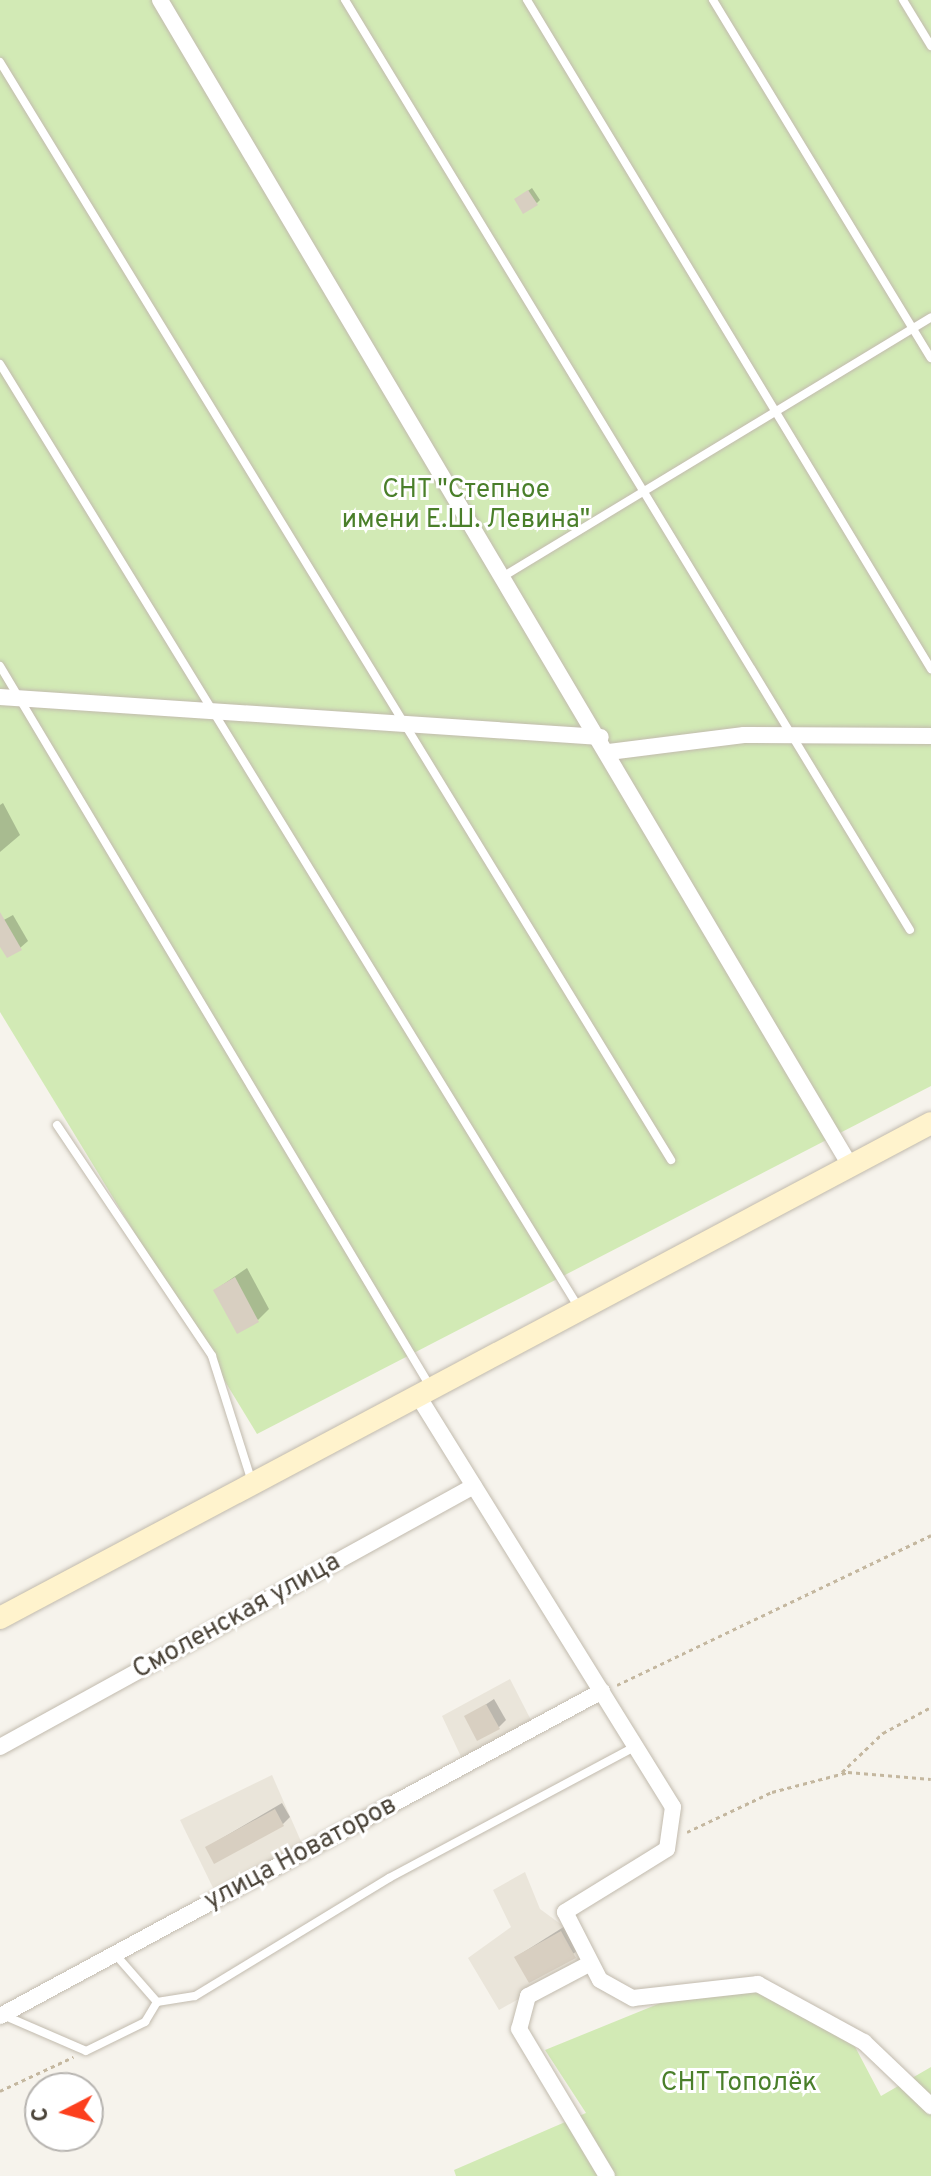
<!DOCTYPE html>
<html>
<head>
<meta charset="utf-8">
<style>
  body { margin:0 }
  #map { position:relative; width:931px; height:2176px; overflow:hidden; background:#f6f3ec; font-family:Overpass,sans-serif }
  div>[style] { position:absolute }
  .residential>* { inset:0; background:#eae5da }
  .green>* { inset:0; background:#d2eab5 }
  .shadow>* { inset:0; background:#0003 }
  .building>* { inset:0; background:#d8cfc1 }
  .path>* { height:3px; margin-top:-1.5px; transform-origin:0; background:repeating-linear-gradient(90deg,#c4b79f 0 4px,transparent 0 8px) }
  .roads { filter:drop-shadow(0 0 2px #c2bbae) drop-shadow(0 0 2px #c2bbae) }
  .lane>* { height:8px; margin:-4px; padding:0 4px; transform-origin:4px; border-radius:4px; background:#fff }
  .street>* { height:16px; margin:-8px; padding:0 8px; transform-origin:8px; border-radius:8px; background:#fff }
  .secondary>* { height:22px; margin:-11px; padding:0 11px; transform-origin:11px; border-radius:11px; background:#fff3cd }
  span { translate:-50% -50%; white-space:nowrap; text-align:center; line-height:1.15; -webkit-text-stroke:6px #fff; paint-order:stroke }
  .park-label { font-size:26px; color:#4a7f2a }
  .street-label { font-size:26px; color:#4b4439 }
  .north { position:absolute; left:24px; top:2072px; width:80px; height:80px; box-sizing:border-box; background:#fff; border:2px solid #b7b4b0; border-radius:50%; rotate:264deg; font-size:22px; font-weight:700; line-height:32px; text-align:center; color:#4b4439 }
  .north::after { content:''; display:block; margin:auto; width:28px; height:36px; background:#fc3f1d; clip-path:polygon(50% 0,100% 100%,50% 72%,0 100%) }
</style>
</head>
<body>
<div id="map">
  <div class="residential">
    <div style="clip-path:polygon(510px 1679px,533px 1724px,463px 1761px,442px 1716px)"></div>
    <div style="clip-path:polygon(272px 1775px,303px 1846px,216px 1894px,180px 1820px)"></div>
    <div style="clip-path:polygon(525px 1872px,540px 1909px,566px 1928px,582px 1963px,499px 2010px,468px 1958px,511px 1927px,493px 1890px)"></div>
  </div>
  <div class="green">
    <div style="clip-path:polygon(0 0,931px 0,931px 1086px,257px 1434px,0 1012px)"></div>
    <div style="clip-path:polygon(758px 1988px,852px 2041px,881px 2096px,931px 2067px,931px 2176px,456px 2176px,454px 2170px,586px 2113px,545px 2050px,663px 2002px)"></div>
  </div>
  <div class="shadow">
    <div style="clip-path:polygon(532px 188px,540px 200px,537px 203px,519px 197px)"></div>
    <div style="clip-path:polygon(3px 803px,20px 835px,0 852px,0 805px)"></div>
    <div style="clip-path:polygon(13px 915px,28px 941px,20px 948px,0 943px,0 922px)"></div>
    <div style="clip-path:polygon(247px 1268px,269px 1309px,258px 1320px,215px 1290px)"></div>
    <div style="clip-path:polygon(494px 1699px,506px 1720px,498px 1728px,467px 1717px)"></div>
    <div style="clip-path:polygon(282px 1803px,290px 1817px,283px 1824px,207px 1847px)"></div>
    <div style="clip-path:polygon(573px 1921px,587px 1945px,529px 1981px,516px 1957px)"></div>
  </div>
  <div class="building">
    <div style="clip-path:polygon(528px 190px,538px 205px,523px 214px,514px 199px)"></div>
    <div style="clip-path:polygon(0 912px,22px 950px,7px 958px,0 947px)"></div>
    <div style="clip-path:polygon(235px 1277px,259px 1322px,237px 1334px,213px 1290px)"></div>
    <div style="clip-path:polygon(486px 1704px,500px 1729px,477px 1741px,464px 1716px)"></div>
    <div style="clip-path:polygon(275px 1809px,284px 1826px,214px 1864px,205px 1847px)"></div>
    <div style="clip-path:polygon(561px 1931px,576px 1958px,529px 1983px,514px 1957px)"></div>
  </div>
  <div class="path">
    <div style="left:617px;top:1685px;width:348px;rotate:-25.5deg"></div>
    <div style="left:842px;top:1772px;width:57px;rotate:-43.6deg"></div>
    <div style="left:883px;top:1733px;width:55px;rotate:-28.4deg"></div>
    <div style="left:687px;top:1832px;width:94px;rotate:-25.2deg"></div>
    <div style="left:772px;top:1792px;width:79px;rotate:-14.7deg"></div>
    <div style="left:848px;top:1772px;width:83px;rotate:4.8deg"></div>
    <div style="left:0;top:2091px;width:81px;rotate:-25deg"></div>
  </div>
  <div class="roads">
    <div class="lane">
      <div style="left:345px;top:0;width:1088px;rotate:58.72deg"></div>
      <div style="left:527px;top:0;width:782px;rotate:58.87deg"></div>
      <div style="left:713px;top:0;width:419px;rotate:58.7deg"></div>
      <div style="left:903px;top:0;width:54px;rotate:58.7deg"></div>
      <div style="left:0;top:62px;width:1287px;rotate:58.57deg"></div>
      <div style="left:0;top:364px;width:1107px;rotate:58.48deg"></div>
      <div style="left:504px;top:576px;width:499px;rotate:-31.2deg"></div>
      <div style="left:0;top:666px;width:841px;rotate:59.16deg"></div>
      <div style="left:57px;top:1125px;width:278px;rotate:56.1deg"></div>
      <div style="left:212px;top:1356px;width:132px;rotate:72.4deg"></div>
      <div style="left:115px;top:1954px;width:64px;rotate:48.8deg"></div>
      <div style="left:3px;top:2015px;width:90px;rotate:23.4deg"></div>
      <div style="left:86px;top:2051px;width:66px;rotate:-26.2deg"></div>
      <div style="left:145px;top:2022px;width:23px;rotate:-59deg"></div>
      <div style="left:157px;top:2002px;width:38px;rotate:-9deg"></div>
      <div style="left:195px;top:1996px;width:227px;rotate:-31.3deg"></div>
      <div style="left:389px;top:1878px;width:280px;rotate:-28.1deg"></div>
    </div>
    <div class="street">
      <div style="left:160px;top:0;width:1356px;rotate:59.37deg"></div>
      <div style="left:0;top:697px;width:602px;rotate:3.81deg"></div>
      <div style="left:609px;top:752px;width:136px;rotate:-7.2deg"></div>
      <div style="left:744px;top:735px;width:187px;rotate:0.3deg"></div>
      <div style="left:420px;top:1399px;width:480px;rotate:58.2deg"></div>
      <div style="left:673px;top:1807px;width:42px;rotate:98.1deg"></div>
      <div style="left:667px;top:1849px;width:120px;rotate:148.3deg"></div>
      <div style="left:565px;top:1912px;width:76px;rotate:62.8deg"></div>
      <div style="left:600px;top:1980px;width:38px;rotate:29deg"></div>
      <div style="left:633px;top:1998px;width:126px;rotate:-6.4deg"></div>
      <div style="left:758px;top:1984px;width:121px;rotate:28.7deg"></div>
      <div style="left:864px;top:2042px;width:93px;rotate:43.7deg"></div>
      <div style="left:0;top:1747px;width:541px;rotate:-28.84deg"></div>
      <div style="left:589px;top:1964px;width:69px;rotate:152.3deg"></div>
      <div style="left:528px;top:1996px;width:34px;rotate:105deg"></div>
      <div style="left:519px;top:2029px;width:171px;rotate:59.1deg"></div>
      <div style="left:0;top:2016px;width:684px;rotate:-28.36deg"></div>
    </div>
    <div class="secondary">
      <div style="left:0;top:1618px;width:1054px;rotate:-28deg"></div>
    </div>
  </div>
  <div class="park-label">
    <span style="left:466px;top:506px">СНТ "Степное<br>имени Е.Ш. Левина"</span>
    <span style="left:739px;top:2084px">СНТ Тополёк</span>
  </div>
  <div class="street-label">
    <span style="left:237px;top:1617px;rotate:-29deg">Смоленская улица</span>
    <span style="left:301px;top:1854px;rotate:-28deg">улица Новаторов</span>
  </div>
  <div class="north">С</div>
</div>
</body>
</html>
